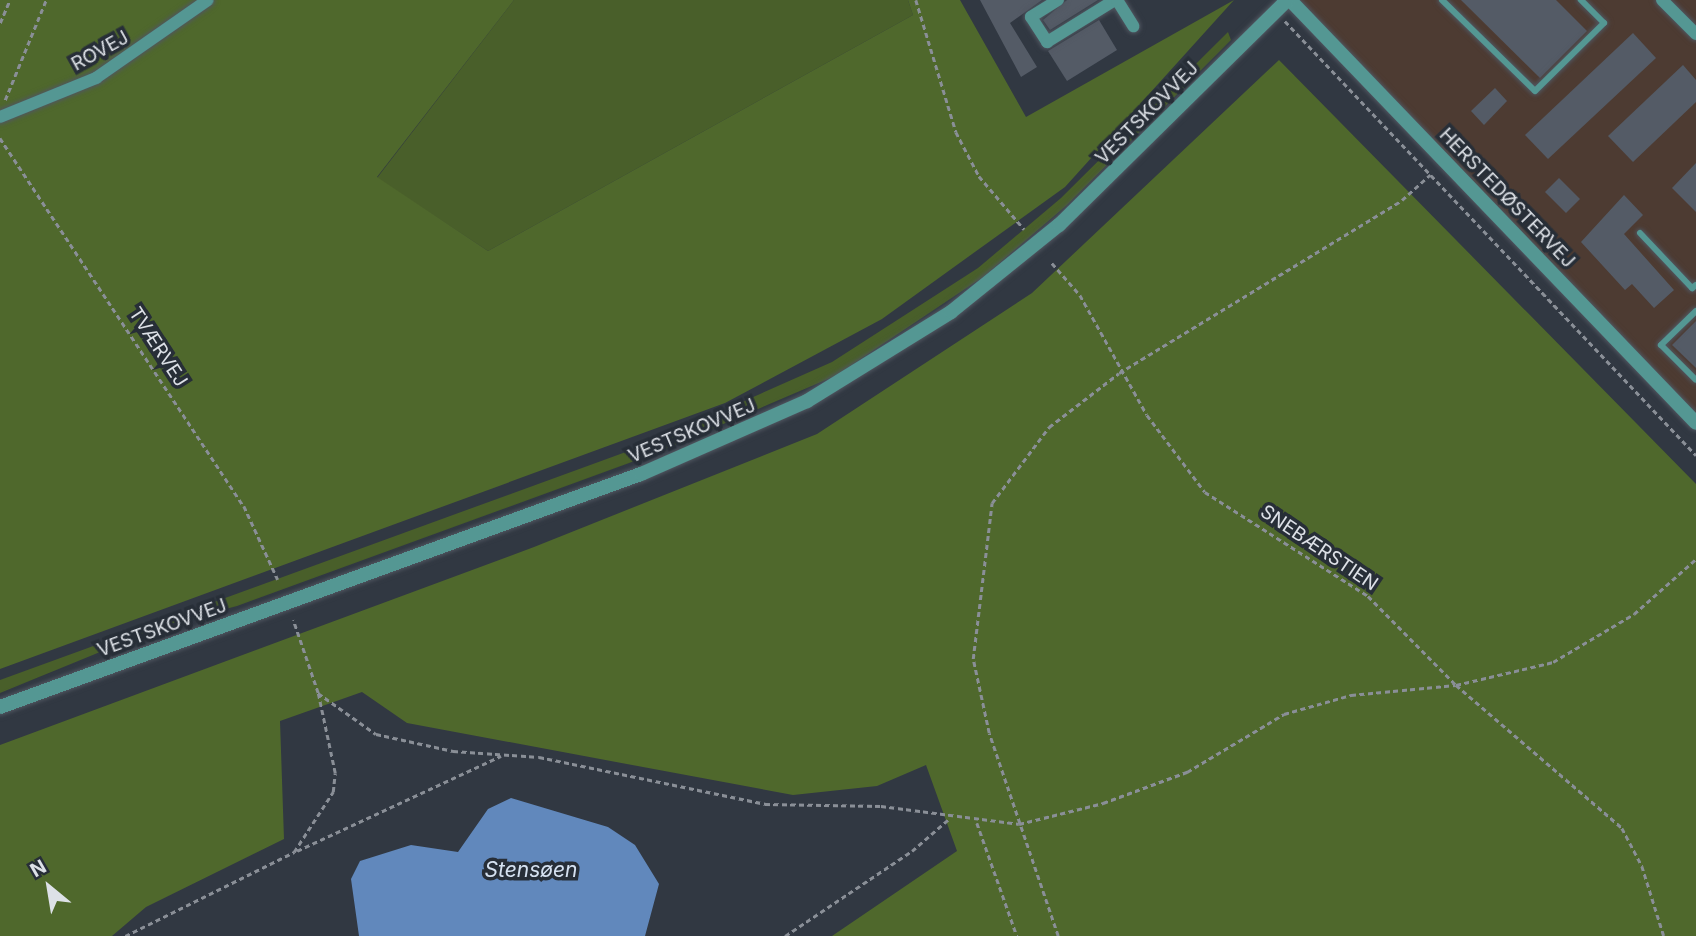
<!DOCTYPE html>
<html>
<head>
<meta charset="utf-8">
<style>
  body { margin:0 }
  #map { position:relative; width:1696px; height:936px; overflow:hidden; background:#313842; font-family:Inter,sans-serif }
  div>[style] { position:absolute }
  .industrial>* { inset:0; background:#4d3b32 }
  .green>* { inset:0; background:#495f2a }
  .forest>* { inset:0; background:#4f682c }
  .water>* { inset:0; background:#6188bc }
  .building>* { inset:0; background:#545b66 }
  .path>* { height:2.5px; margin-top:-1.25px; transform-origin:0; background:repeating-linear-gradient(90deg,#8a8f97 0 5px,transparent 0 8.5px) }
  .roads { filter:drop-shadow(0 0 2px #505660) drop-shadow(0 0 2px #505660) }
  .service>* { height:6px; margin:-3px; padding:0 3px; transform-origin:3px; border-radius:3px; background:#549793 }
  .minor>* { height:12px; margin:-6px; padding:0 6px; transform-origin:6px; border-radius:6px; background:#549793 }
  .tertiary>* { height:14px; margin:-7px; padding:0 7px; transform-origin:7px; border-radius:7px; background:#549793 }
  span { translate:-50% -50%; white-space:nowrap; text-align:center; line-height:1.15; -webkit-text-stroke:7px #272e37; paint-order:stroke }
  .street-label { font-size:19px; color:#dde1e7 }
  .water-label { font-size:21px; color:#d5e1f0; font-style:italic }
  .north { position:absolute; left:14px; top:852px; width:70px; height:70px; -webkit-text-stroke:5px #272e37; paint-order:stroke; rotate:330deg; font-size:19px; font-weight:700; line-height:28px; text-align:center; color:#dde1e7 }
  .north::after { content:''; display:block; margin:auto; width:24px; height:32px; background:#dde1e7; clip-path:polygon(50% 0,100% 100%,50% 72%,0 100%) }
</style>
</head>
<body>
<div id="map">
  <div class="industrial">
    <div style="clip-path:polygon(1281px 0,1696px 0,1696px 425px)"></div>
  </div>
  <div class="green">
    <div style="clip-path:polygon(514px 0,908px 0,913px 15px,488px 251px,377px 178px)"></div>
    <div style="clip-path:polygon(1228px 32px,1231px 40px,1067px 205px,983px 277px,835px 376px,651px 455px,237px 606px,166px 625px,0 693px,0 680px,645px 445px,832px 362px,978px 268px,1061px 198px)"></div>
  </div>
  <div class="forest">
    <div style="clip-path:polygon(0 0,514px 0,377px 177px,488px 251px,913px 15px,908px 0,960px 0,1026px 117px,1234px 0,1065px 187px,882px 319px,725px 403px,0 669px)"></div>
    <div style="clip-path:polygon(1279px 60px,1696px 484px,1696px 936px,832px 936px,957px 851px,926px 765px,877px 786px,793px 795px,407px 723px,362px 692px,280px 721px,284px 839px,146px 907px,112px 936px,0 936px,0 745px,534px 547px,817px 434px,1032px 293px)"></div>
  </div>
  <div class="water">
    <div style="clip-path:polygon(511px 798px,608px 827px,635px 845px,659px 884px,645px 936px,359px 936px,351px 879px,360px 861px,411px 845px,458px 852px,488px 809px)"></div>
  </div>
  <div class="building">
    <div style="clip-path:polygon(980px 0,1042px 0,1010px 23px,1037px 67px,1021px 77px)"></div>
    <div style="clip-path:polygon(1067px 0,1098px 0,1050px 30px,1043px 20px)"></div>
    <div style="clip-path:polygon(1461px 0,1556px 0,1587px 31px,1540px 78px)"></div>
    <div style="clip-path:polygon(1099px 20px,1117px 50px,1067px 81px,1048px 51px)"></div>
    <div style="clip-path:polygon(1633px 33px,1656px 58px,1548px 159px,1525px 135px)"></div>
    <div style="clip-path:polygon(1683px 65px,1696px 80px,1696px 102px,1633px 162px,1608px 136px)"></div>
    <div style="clip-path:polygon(1495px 88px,1507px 101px,1484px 125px,1471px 111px)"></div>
    <div style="clip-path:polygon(1696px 163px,1696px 212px,1672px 188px)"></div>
    <div style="clip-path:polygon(1559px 178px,1580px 199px,1566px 213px,1545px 192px)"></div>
    <div style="clip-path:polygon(1624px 195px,1643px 215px,1624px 234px,1674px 290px,1654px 308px,1632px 284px,1625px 290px,1581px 242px)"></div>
    <div style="clip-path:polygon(1696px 321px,1696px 368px,1672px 345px)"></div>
  </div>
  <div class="path">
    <div style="left:916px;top:0;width:138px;rotate:73.1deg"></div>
    <div style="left:956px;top:132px;width:50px;rotate:62.4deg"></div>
    <div style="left:979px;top:176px;width:70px;rotate:49.7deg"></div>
    <div style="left:1285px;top:21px;width:598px;rotate:46.56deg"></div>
    <div style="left:0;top:23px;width:25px;rotate:-67deg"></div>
    <div style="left:5px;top:100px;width:108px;rotate:-67.7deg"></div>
    <div style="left:0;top:138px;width:442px;rotate:56.5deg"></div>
    <div style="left:244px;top:506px;width:81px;rotate:65.3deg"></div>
    <div style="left:1052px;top:263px;width:43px;rotate:48.8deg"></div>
    <div style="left:1080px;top:295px;width:137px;rotate:60.8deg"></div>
    <div style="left:1147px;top:415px;width:96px;rotate:53deg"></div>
    <div style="left:1205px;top:492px;width:193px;rotate:32.5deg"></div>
    <div style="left:1368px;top:596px;width:125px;rotate:45.3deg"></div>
    <div style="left:1456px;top:685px;width:219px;rotate:40.7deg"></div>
    <div style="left:1622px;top:828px;width:43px;rotate:62.2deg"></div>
    <div style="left:1642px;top:866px;width:73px;rotate:72.6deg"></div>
    <div style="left:318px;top:693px;width:71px;rotate:35.3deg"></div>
    <div style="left:376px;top:734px;width:79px;rotate:12.4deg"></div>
    <div style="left:453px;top:751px;width:86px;rotate:4deg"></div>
    <div style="left:539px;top:757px;width:231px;rotate:11.7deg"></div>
    <div style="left:765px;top:804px;width:116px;rotate:1deg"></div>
    <div style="left:881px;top:806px;width:139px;rotate:7.4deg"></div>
    <div style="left:1019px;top:824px;width:87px;rotate:-14deg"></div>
    <div style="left:1103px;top:803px;width:90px;rotate:-20.3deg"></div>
    <div style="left:1187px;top:772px;width:113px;rotate:-30.9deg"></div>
    <div style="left:1284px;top:714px;width:70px;rotate:-15.8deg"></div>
    <div style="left:1351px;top:695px;width:105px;rotate:-5.4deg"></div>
    <div style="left:1456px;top:685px;width:100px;rotate:-13.3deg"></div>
    <div style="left:1553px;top:662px;width:94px;rotate:-30.7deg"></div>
    <div style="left:1634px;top:614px;width:83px;rotate:-41.6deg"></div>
    <div style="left:977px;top:823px;width:120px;rotate:70.5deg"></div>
    <div style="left:297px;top:851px;width:225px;rotate:-25deg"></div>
    <div style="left:125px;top:936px;width:189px;rotate:-26.4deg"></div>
    <div style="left:294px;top:852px;width:72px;rotate:-57deg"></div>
    <div style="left:333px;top:792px;width:19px;rotate:-84deg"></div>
    <div style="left:335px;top:773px;width:82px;rotate:-102deg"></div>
    <div style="left:318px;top:693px;width:77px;rotate:-108.9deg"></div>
    <div style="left:785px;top:936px;width:153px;rotate:-33.8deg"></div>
    <div style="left:912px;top:851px;width:50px;rotate:-41deg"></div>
    <div style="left:1058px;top:936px;width:214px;rotate:-108.8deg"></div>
    <div style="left:989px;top:733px;width:76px;rotate:-102.2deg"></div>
    <div style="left:973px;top:659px;width:157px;rotate:-83.1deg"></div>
    <div style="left:992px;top:503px;width:95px;rotate:-53.1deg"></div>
    <div style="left:1049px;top:427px;width:88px;rotate:-37.6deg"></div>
    <div style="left:1119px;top:373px;width:332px;rotate:-31.4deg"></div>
    <div style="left:1402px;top:200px;width:38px;rotate:-42deg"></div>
  </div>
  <div class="roads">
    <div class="service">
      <div style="left:1442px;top:0;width:130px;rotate:44.4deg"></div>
      <div style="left:1535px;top:91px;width:97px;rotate:-44.6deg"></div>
      <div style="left:1604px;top:23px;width:33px;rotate:-135deg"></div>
      <div style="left:1640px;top:233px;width:76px;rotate:46.6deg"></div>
      <div style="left:1692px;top:288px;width:5px;rotate:-37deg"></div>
      <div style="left:1696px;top:311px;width:49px;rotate:135.8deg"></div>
      <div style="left:1661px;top:345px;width:49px;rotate:45deg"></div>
    </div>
    <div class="minor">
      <div style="left:1058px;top:0;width:32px;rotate:148deg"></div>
      <div style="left:1031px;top:17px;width:30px;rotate:57deg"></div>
      <div style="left:1047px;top:42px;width:80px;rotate:-31.7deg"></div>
      <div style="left:1117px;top:0;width:31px;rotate:58deg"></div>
      <div style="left:1662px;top:0;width:48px;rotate:45deg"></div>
      <div style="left:0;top:117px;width:104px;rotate:-22.1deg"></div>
      <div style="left:96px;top:78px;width:136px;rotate:-34.9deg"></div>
    </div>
    <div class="tertiary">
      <div style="left:1290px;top:0;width:586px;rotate:46.17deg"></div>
      <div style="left:0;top:707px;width:682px;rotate:-19.98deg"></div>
      <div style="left:641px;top:474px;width:181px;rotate:-23.7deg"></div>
      <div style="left:807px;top:401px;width:169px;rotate:-31.7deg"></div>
      <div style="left:951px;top:312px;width:139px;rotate:-38.9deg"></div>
      <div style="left:1059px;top:225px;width:320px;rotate:-44.6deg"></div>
    </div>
  </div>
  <div class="street-label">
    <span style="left:100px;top:51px;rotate:-29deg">ROVEJ</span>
    <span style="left:1147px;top:113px;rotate:-45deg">VESTSKOVVEJ</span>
    <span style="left:1507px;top:198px;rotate:46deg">HERSTEDØSTERVEJ</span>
    <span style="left:158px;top:347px;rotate:57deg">TVÆRVEJ</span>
    <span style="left:692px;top:431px;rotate:-23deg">VESTSKOVVEJ</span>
    <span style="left:1319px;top:548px;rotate:34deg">SNEBÆRSTIEN</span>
    <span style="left:162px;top:628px;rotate:-20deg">VESTSKOVVEJ</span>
  </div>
  <div class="water-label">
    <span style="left:531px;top:870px">Stensøen</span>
  </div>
  <div class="north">N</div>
</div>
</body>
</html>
